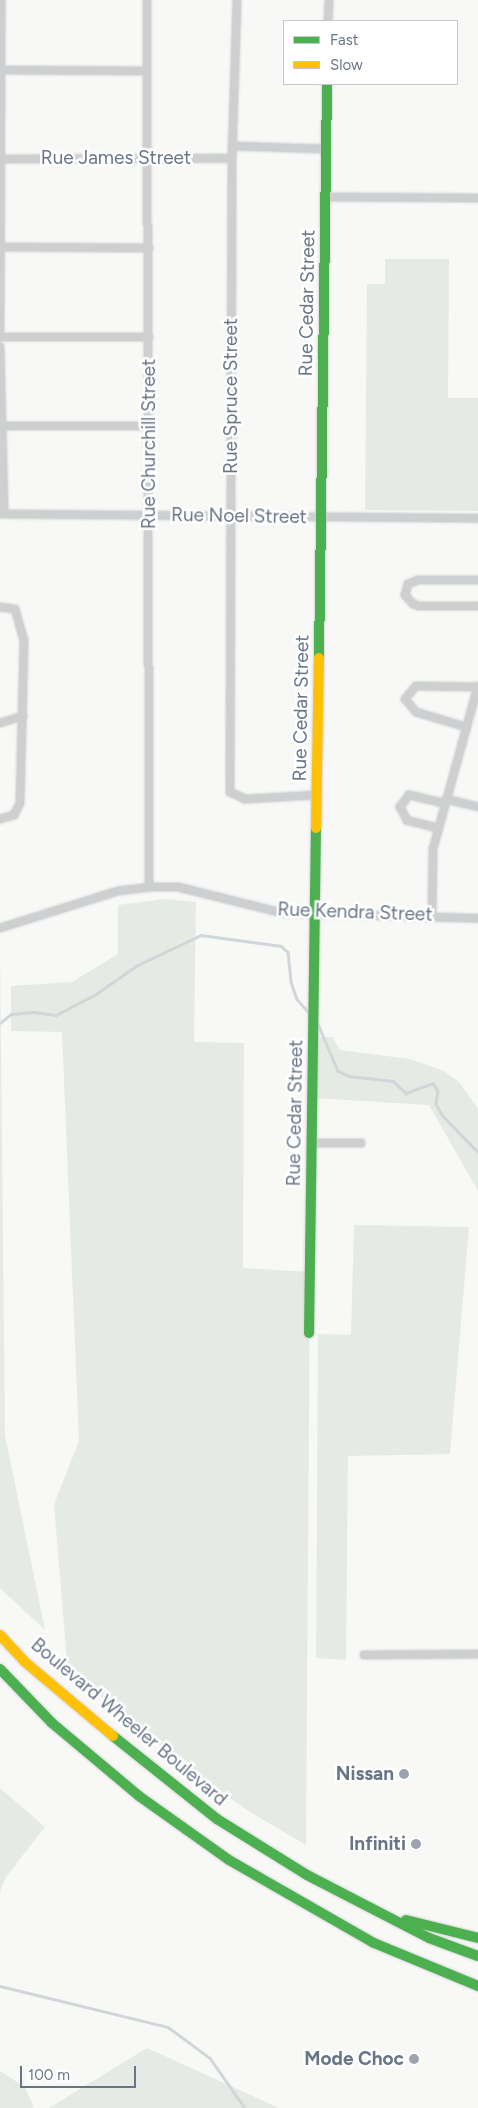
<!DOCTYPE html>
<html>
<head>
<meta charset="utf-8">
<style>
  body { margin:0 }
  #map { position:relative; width:478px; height:2108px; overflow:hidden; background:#f8f8f7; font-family:Figtree,sans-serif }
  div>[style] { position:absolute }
  .green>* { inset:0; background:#e6eae4 }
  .stream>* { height:2.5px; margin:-1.25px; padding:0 1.25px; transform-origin:1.25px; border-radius:1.25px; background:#d0d6da }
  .roads { filter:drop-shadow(0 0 1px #d4d5d6) drop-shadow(0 0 1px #d4d5d6) }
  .street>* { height:8px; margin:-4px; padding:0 4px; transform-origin:4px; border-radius:4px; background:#cecfd1 }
  .fast>* { height:10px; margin:-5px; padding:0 5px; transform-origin:5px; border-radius:5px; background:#4caf50 }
  .slow>* { height:10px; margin:-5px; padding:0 5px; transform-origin:5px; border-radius:5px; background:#ffc107 }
  .dots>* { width:14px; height:14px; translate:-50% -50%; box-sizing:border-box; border:2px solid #fff; border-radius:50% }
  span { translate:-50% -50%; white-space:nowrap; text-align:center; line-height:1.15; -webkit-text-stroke:5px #fff; paint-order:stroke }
  .street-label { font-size:19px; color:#687587 }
  .poi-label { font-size:19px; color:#687587; font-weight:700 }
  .right { translate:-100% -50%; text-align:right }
  .legend { position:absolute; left:283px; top:20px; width:175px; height:65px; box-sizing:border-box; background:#fff; border:1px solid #c3c8cf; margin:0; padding:6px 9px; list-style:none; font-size:15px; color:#687587 }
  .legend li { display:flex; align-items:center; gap:10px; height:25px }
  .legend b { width:25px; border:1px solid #c3c8cf }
  .scale { position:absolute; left:20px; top:2066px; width:116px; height:22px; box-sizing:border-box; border:2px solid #687587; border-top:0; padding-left:6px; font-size:15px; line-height:18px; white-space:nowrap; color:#687587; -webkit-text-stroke:4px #fff; paint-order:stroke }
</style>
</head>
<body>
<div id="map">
  <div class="green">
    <div style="clip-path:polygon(385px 259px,449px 259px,448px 398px,478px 398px,478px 511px,365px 510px,367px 284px,385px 284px)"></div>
    <div style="clip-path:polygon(165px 899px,196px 902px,194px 1042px,244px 1043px,243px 1268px,310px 1272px,306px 1845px,247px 1810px,184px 1765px,117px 1713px,67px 1662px,54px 1504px,79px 1441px,62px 1032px,11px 1031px,11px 986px,72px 982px,118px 954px,118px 905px)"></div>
    <div style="clip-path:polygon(0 948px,5px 1435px,45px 1630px,0 1588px)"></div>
    <div style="clip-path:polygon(314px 1037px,332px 1037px,340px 1050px,410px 1059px,444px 1071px,460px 1083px,478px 1109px,478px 1191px,429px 1105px,313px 1098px)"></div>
    <div style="clip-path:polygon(354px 1225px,469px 1227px,450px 1454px,348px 1456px,346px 1660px,316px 1658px,318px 1334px,351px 1335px)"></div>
    <div style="clip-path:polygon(0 1788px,45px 1827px,6px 1877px,0 1892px)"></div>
    <div style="clip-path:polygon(147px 2048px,279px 2108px,49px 2108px)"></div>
    <div style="clip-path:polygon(0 2071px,25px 2087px,34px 2108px,0 2108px)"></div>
  </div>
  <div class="stream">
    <div style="left:0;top:1023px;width:14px;rotate:-39deg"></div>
    <div style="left:11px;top:1014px;width:23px;rotate:-5deg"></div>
    <div style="left:34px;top:1012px;width:22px;rotate:8deg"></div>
    <div style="left:56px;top:1015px;width:45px;rotate:-27.7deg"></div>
    <div style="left:96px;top:994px;width:49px;rotate:-35deg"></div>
    <div style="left:136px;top:966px;width:72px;rotate:-25.5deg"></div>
    <div style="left:201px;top:935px;width:81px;rotate:7.8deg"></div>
    <div style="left:281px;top:946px;width:9px;rotate:41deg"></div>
    <div style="left:288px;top:952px;width:30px;rotate:84deg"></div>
    <div style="left:291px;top:982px;width:18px;rotate:71deg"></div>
    <div style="left:297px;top:999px;width:20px;rotate:49deg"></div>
    <div style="left:318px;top:1024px;width:51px;rotate:66.9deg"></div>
    <div style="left:338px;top:1071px;width:12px;rotate:24deg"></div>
    <div style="left:349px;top:1076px;width:44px;rotate:6.5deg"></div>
    <div style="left:393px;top:1081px;width:18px;rotate:43deg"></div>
    <div style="left:406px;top:1093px;width:29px;rotate:-20deg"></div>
    <div style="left:433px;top:1083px;width:9px;rotate:58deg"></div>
    <div style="left:438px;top:1091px;width:13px;rotate:99deg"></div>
    <div style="left:436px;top:1104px;width:14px;rotate:60deg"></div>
    <div style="left:443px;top:1116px;width:50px;rotate:45.8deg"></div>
    <div style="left:0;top:1986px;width:173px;rotate:13.7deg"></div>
    <div style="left:168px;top:2027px;width:52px;rotate:36.4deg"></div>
    <div style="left:210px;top:2058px;width:61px;rotate:55deg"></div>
  </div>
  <div class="roads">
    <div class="street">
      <div style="left:147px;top:0;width:887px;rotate:89.87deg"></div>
      <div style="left:237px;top:0;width:158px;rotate:91.8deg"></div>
      <div style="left:232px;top:158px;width:634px;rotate:90.18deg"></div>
      <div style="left:230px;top:792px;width:17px;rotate:25deg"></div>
      <div style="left:245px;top:799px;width:72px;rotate:-3.2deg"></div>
      <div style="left:328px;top:21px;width:21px;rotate:-87deg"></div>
      <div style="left:0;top:70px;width:147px;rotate:0.4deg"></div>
      <div style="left:232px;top:146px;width:94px;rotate:1.8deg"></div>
      <div style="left:0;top:159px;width:232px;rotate:-0.2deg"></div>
      <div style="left:326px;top:197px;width:152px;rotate:0.4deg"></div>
      <div style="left:0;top:247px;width:149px;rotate:0.4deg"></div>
      <div style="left:0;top:330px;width:330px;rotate:-89.8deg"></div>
      <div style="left:0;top:337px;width:149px"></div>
      <div style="left:0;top:347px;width:167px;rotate:88.6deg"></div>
      <div style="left:0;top:426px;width:149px"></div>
      <div style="left:0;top:514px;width:478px;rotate:0.5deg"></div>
      <div style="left:478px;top:580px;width:60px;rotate:180deg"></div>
      <div style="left:418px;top:580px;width:11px;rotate:158deg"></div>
      <div style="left:408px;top:584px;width:11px;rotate:105deg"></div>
      <div style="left:405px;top:595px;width:12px;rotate:48deg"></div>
      <div style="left:413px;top:604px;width:6px;rotate:18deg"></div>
      <div style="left:419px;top:606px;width:59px"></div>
      <div style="left:0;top:607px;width:15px;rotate:8deg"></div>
      <div style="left:15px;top:609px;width:32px;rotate:74deg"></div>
      <div style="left:24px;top:640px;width:163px;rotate:91.4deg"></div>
      <div style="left:20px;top:803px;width:13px;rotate:117deg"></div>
      <div style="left:14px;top:815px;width:15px;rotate:164deg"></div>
      <div style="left:0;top:723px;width:24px;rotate:-17deg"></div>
      <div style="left:466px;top:727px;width:52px;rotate:-163.3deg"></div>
      <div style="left:416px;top:712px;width:17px;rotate:-130deg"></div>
      <div style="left:405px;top:699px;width:17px;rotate:-50deg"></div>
      <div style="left:416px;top:686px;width:62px;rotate:0.9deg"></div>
      <div style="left:446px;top:799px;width:33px;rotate:14deg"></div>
      <div style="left:438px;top:828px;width:32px;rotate:-166deg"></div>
      <div style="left:407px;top:820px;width:15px;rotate:-118deg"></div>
      <div style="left:400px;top:807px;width:15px;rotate:-53deg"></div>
      <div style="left:409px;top:795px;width:37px;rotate:13deg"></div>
      <div style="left:432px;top:915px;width:66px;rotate:-89.1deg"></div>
      <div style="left:433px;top:849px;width:169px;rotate:-74.6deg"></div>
      <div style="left:0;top:928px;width:124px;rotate:-17.4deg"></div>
      <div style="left:118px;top:891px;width:31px;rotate:-7deg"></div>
      <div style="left:149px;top:887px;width:29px"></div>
      <div style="left:178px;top:887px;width:107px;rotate:14deg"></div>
      <div style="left:282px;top:913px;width:196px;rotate:1.5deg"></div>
      <div style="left:312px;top:1143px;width:49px"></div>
      <div style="left:364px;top:1655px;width:114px;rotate:-0.5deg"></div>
    </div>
    <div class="fast">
      <div style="left:319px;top:658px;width:574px;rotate:-89.2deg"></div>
      <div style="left:309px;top:1333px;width:505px;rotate:-89.21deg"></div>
      <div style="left:0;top:1669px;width:75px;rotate:46.1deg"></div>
      <div style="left:52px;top:1723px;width:114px;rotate:40deg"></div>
      <div style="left:139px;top:1796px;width:110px;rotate:35.4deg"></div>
      <div style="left:229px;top:1860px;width:167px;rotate:29.8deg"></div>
      <div style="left:374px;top:1943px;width:113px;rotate:22.5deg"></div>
      <div style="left:113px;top:1736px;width:133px;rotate:38.6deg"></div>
      <div style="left:217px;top:1819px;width:106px;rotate:31.9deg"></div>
      <div style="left:307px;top:1875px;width:137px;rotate:27.3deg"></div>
      <div style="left:429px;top:1938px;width:52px;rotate:20.2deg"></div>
      <div style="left:406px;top:1920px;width:74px;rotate:14deg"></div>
    </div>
    <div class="slow">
      <div style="left:316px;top:828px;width:170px;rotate:-89deg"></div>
      <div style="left:0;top:1635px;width:37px;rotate:47deg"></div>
      <div style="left:25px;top:1662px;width:115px;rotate:40.1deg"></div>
    </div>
  </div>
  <div class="dots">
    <div style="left:404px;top:1774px;background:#9aa3ae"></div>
    <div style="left:416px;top:1844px;background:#9aa3ae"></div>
    <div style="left:414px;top:2059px;background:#9aa3ae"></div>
  </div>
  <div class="street-label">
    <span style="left:116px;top:158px">Rue James Street</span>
    <span style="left:307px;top:303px;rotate:-89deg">Rue Cedar Street</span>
    <span style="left:231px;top:396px;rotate:-90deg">Rue Spruce Street</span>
    <span style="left:149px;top:444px;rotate:-90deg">Rue Churchill Street</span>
    <span style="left:239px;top:516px;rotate:1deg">Rue Noel Street</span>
    <span style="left:301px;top:708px;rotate:-89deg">Rue Cedar Street</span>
    <span style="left:355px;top:912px;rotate:2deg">Rue Kendra Street</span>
    <span style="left:295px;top:1113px;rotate:-89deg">Rue Cedar Street</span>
    <span style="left:129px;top:1722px;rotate:40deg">Boulevard Wheeler Boulevard</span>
  </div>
  <div class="poi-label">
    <span class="right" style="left:394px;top:1774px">Nissan</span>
    <span class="right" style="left:406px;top:1844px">Infiniti</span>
    <span class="right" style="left:404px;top:2059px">Mode Choc</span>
  </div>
  <ul class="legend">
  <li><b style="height:6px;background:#4caf50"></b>Fast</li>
  <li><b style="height:6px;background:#ffc107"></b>Slow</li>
  </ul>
  <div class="scale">100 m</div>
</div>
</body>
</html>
